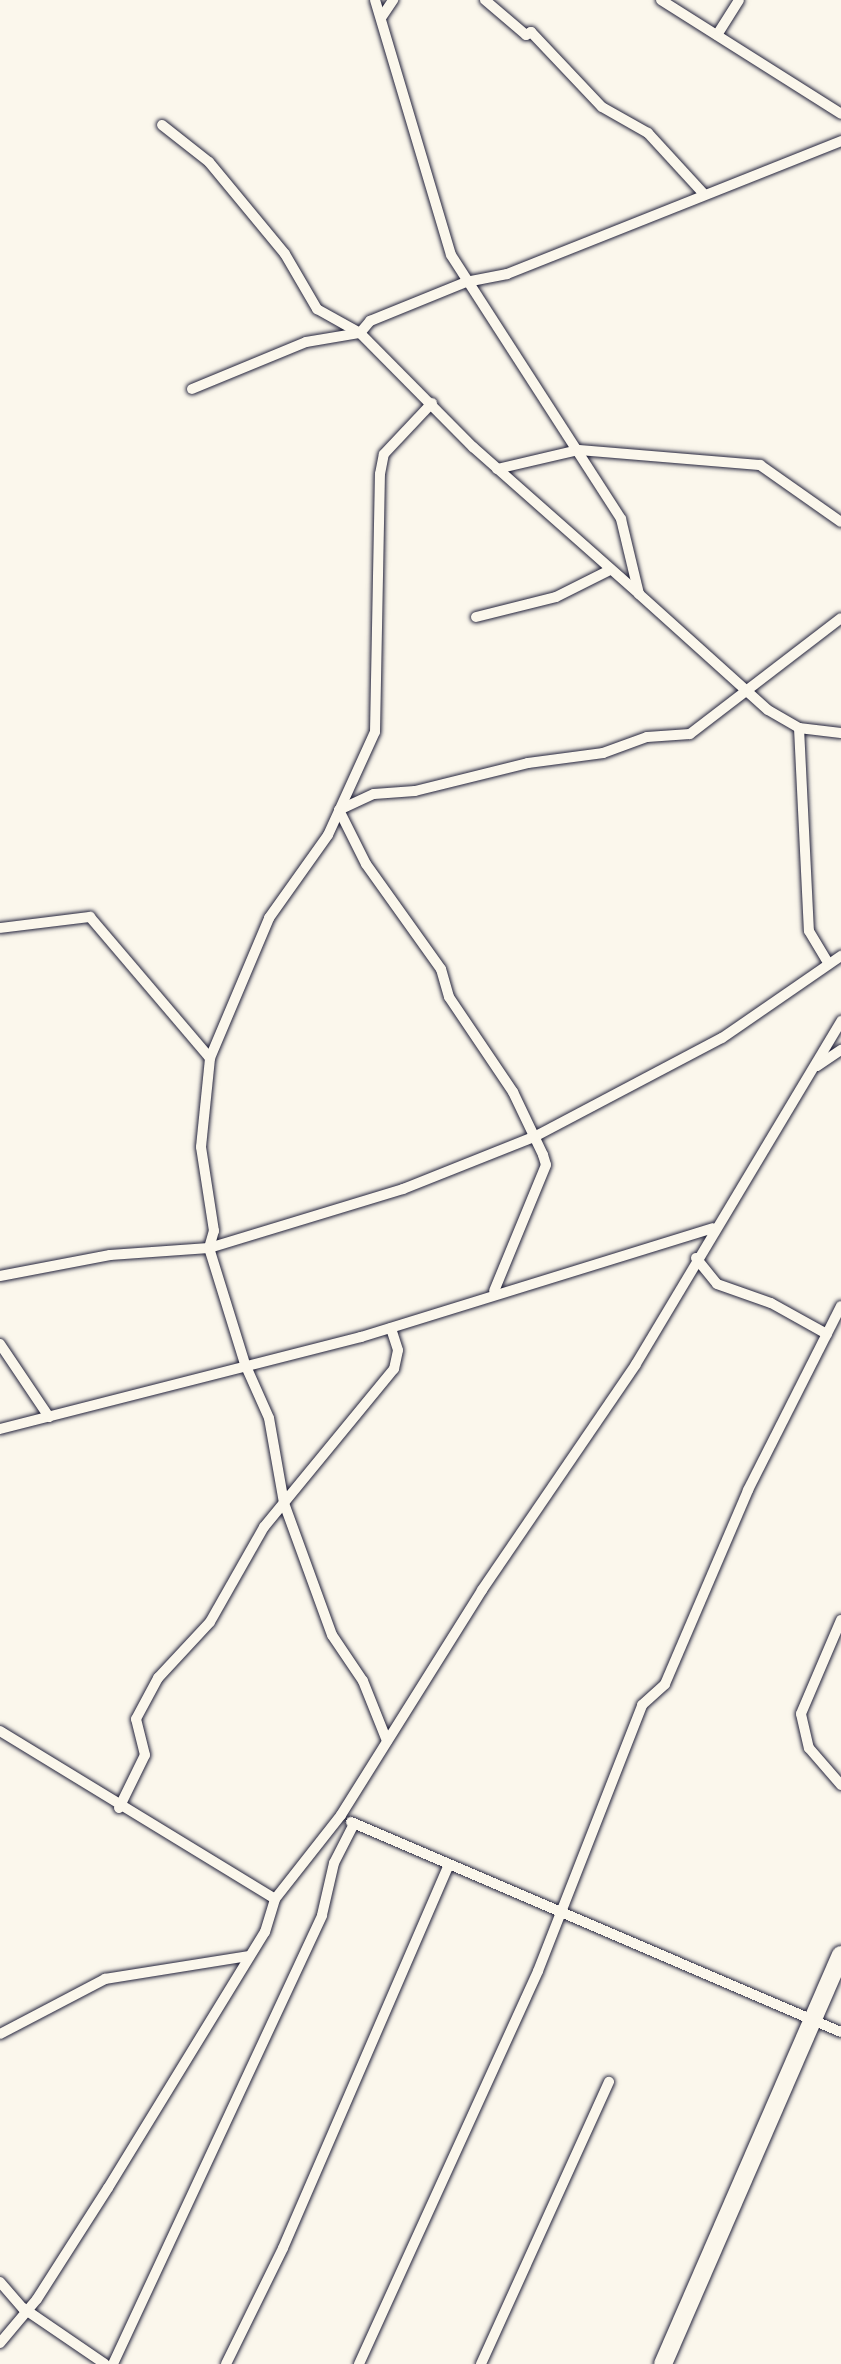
<!DOCTYPE html>
<html>
<head>
<meta charset="utf-8">
<style>
  body { margin:0 }
  #map { position:relative; width:841px; height:2364px; overflow:hidden; background:#fbf7ec; font-family:"Indie Flower",sans-serif }
  div>[style] { position:absolute }
  .roads { filter:drop-shadow(0 0 2px #22223b) drop-shadow(0 0 2px #22223b) }
  .minor>* { height:10px; margin:-5px; padding:0 5px; transform-origin:5px; border-radius:5px; background:#fbf7ec }
  .primary>* { height:18px; margin:-9px; padding:0 9px; transform-origin:9px; border-radius:9px; background:#fbf7ec }
  span { translate:-50% -50%; white-space:nowrap; text-align:center; line-height:1.15; -webkit-text-stroke:8px #fbf7ec; paint-order:stroke }
</style>
</head>
<body>
<div id="map">
  <div class="roads">
    <div class="minor">
      <div style="left:375px;top:0;width:266px;rotate:73.4deg"></div>
      <div style="left:451px;top:255px;width:314px;rotate:57.2deg"></div>
      <div style="left:621px;top:519px;width:77px;rotate:76.5deg"></div>
      <div style="left:639px;top:594px;width:173px;rotate:42deg"></div>
      <div style="left:768px;top:710px;width:36px;rotate:30deg"></div>
      <div style="left:799px;top:728px;width:42px;rotate:6.8deg"></div>
      <div style="left:485px;top:0;width:54px;rotate:40.5deg"></div>
      <div style="left:526px;top:35px;width:6px;rotate:-31deg"></div>
      <div style="left:531px;top:32px;width:103px;rotate:46.6deg"></div>
      <div style="left:602px;top:107px;width:53px;rotate:29.5deg"></div>
      <div style="left:648px;top:133px;width:81px;rotate:47.5deg"></div>
      <div style="left:661px;top:0;width:213px;rotate:32.3deg"></div>
      <div style="left:381px;top:18px;width:22px;rotate:-56deg"></div>
      <div style="left:717px;top:35px;width:41px;rotate:-57.8deg"></div>
      <div style="left:162px;top:125px;width:60px;rotate:38.2deg"></div>
      <div style="left:209px;top:162px;width:119px;rotate:50.4deg"></div>
      <div style="left:285px;top:254px;width:64px;rotate:59.8deg"></div>
      <div style="left:317px;top:309px;width:49px;rotate:29.2deg"></div>
      <div style="left:360px;top:333px;width:161px;rotate:45.3deg"></div>
      <div style="left:473px;top:447px;width:222px;rotate:41.5deg"></div>
      <div style="left:192px;top:389px;width:123px;rotate:-22.4deg"></div>
      <div style="left:306px;top:342px;width:55px;rotate:-9.5deg"></div>
      <div style="left:360px;top:333px;width:16px;rotate:-50deg"></div>
      <div style="left:370px;top:321px;width:104px;rotate:-22.1deg"></div>
      <div style="left:466px;top:282px;width:42px;rotate:-11deg"></div>
      <div style="left:507px;top:274px;width:360px;rotate:-21.7deg"></div>
      <div style="left:497px;top:469px;width:83px;rotate:-13.2deg"></div>
      <div style="left:578px;top:450px;width:183px;rotate:4.7deg"></div>
      <div style="left:760px;top:465px;width:99px;rotate:35.1deg"></div>
      <div style="left:476px;top:617px;width:82px;rotate:-14deg"></div>
      <div style="left:556px;top:597px;width:58px;rotate:-26.6deg"></div>
      <div style="left:799px;top:728px;width:203px;rotate:87.2deg"></div>
      <div style="left:809px;top:931px;width:37px;rotate:59deg"></div>
      <div style="left:339px;top:810px;width:38px;rotate:-25deg"></div>
      <div style="left:374px;top:794px;width:41px;rotate:-4.2deg"></div>
      <div style="left:415px;top:791px;width:116px;rotate:-13.9deg"></div>
      <div style="left:528px;top:763px;width:76px;rotate:-7.6deg"></div>
      <div style="left:603px;top:753px;width:47px;rotate:-20deg"></div>
      <div style="left:647px;top:737px;width:43px;rotate:-4deg"></div>
      <div style="left:690px;top:734px;width:190px;rotate:-37.5deg"></div>
      <div style="left:339px;top:810px;width:60px;rotate:63.4deg"></div>
      <div style="left:366px;top:864px;width:129px;rotate:54.5deg"></div>
      <div style="left:441px;top:969px;width:29px;rotate:74deg"></div>
      <div style="left:449px;top:997px;width:115px;rotate:56deg"></div>
      <div style="left:513px;top:1092px;width:70px;rotate:64.5deg"></div>
      <div style="left:543px;top:1155px;width:10px;rotate:73deg"></div>
      <div style="left:546px;top:1165px;width:136px;rotate:112.4deg"></div>
      <div style="left:0;top:928px;width:91px;rotate:-7deg"></div>
      <div style="left:90px;top:917px;width:185px;rotate:49.6deg"></div>
      <div style="left:817px;top:1066px;width:29px;rotate:-34deg"></div>
      <div style="left:696px;top:1258px;width:33px;rotate:51deg"></div>
      <div style="left:717px;top:1284px;width:57px;rotate:19.4deg"></div>
      <div style="left:771px;top:1303px;width:64px;rotate:29deg"></div>
      <div style="left:0;top:1276px;width:112px;rotate:-10.8deg"></div>
      <div style="left:110px;top:1255px;width:99px;rotate:-4deg"></div>
      <div style="left:209px;top:1248px;width:203px;rotate:-16.9deg"></div>
      <div style="left:403px;top:1189px;width:141px;rotate:-21.7deg"></div>
      <div style="left:534px;top:1137px;width:212px;rotate:-27.8deg"></div>
      <div style="left:722px;top:1038px;width:145px;rotate:-34.6deg"></div>
      <div style="left:0;top:1344px;width:88px;rotate:56.1deg"></div>
      <div style="left:0;top:1429px;width:373px;rotate:-14.3deg"></div>
      <div style="left:361px;top:1337px;width:368px;rotate:-17.2deg"></div>
      <div style="left:841px;top:1620px;width:102px;rotate:113.1deg"></div>
      <div style="left:801px;top:1714px;width:35px;rotate:77deg"></div>
      <div style="left:809px;top:1748px;width:49px;rotate:49.1deg"></div>
      <div style="left:0;top:1731px;width:322px;rotate:31.4deg"></div>
      <div style="left:387px;top:1741px;width:65px;rotate:-111.8deg"></div>
      <div style="left:363px;top:1681px;width:55px;rotate:-124deg"></div>
      <div style="left:332px;top:1635px;width:140px;rotate:-110deg"></div>
      <div style="left:284px;top:1503px;width:86px;rotate:-100deg"></div>
      <div style="left:269px;top:1418px;width:59px;rotate:-114deg"></div>
      <div style="left:245px;top:1364px;width:121px;rotate:-107.2deg"></div>
      <div style="left:209px;top:1248px;width:18px;rotate:-74deg"></div>
      <div style="left:214px;top:1231px;width:85px;rotate:-98.8deg"></div>
      <div style="left:201px;top:1147px;width:89px;rotate:-84.2deg"></div>
      <div style="left:210px;top:1058px;width:152px;rotate:-67.1deg"></div>
      <div style="left:269px;top:918px;width:102px;rotate:-54.6deg"></div>
      <div style="left:328px;top:835px;width:113px;rotate:-65.5deg"></div>
      <div style="left:375px;top:732px;width:258px;rotate:-88.9deg"></div>
      <div style="left:380px;top:474px;width:20px;rotate:-79deg"></div>
      <div style="left:384px;top:454px;width:70px;rotate:-46.7deg"></div>
      <div style="left:119px;top:1808px;width:59px;rotate:-63.9deg"></div>
      <div style="left:145px;top:1755px;width:37px;rotate:-104deg"></div>
      <div style="left:136px;top:1719px;width:47px;rotate:-61.8deg"></div>
      <div style="left:158px;top:1678px;width:76px;rotate:-47.1deg"></div>
      <div style="left:210px;top:1622px;width:109px;rotate:-60.4deg"></div>
      <div style="left:264px;top:1527px;width:205px;rotate:-50.6deg"></div>
      <div style="left:394px;top:1369px;width:19px;rotate:-78deg"></div>
      <div style="left:398px;top:1350px;width:23px;rotate:-108deg"></div>
      <div style="left:351px;top:1822px;width:533px;rotate:23.2deg"></div>
      <div style="left:0;top:2034px;width:119px;rotate:-27.6deg"></div>
      <div style="left:105px;top:1979px;width:146px;rotate:-9.1deg"></div>
      <div style="left:0;top:2282px;width:35px;rotate:49deg"></div>
      <div style="left:23px;top:2308px;width:99px;rotate:34.3deg"></div>
      <div style="left:0;top:2343px;width:57px;rotate:-49.9deg"></div>
      <div style="left:37px;top:2299px;width:132px;rotate:-57.4deg"></div>
      <div style="left:108px;top:2188px;width:300px;rotate:-58.5deg"></div>
      <div style="left:265px;top:1932px;width:34px;rotate:-73deg"></div>
      <div style="left:275px;top:1899px;width:107px;rotate:-51.8deg"></div>
      <div style="left:341px;top:1815px;width:266px;rotate:-57.9deg"></div>
      <div style="left:482px;top:1590px;width:273px;rotate:-55.7deg"></div>
      <div style="left:636px;top:1364px;width:400px;rotate:-59.1deg"></div>
      <div style="left:113px;top:2364px;width:495px;rotate:-65deg"></div>
      <div style="left:322px;top:1915px;width:53px;rotate:-77deg"></div>
      <div style="left:334px;top:1863px;width:44px;rotate:-62.9deg"></div>
      <div style="left:226px;top:2364px;width:129px;rotate:-63.8deg"></div>
      <div style="left:283px;top:2248px;width:417px;rotate:-66.6deg"></div>
      <div style="left:359px;top:2364px;width:432px;rotate:-65.5deg"></div>
      <div style="left:538px;top:1971px;width:286px;rotate:-68.6deg"></div>
      <div style="left:642px;top:1705px;width:31px;rotate:-42deg"></div>
      <div style="left:665px;top:1684px;width:211px;rotate:-66.8deg"></div>
      <div style="left:748px;top:1490px;width:206px;rotate:-63.2deg"></div>
      <div style="left:481px;top:2364px;width:310px;rotate:-65.6deg"></div>
    </div>
    <div class="primary">
      <div style="left:663px;top:2364px;width:446px;rotate:-66.5deg"></div>
    </div>
  </div>
</div>
</body>
</html>
